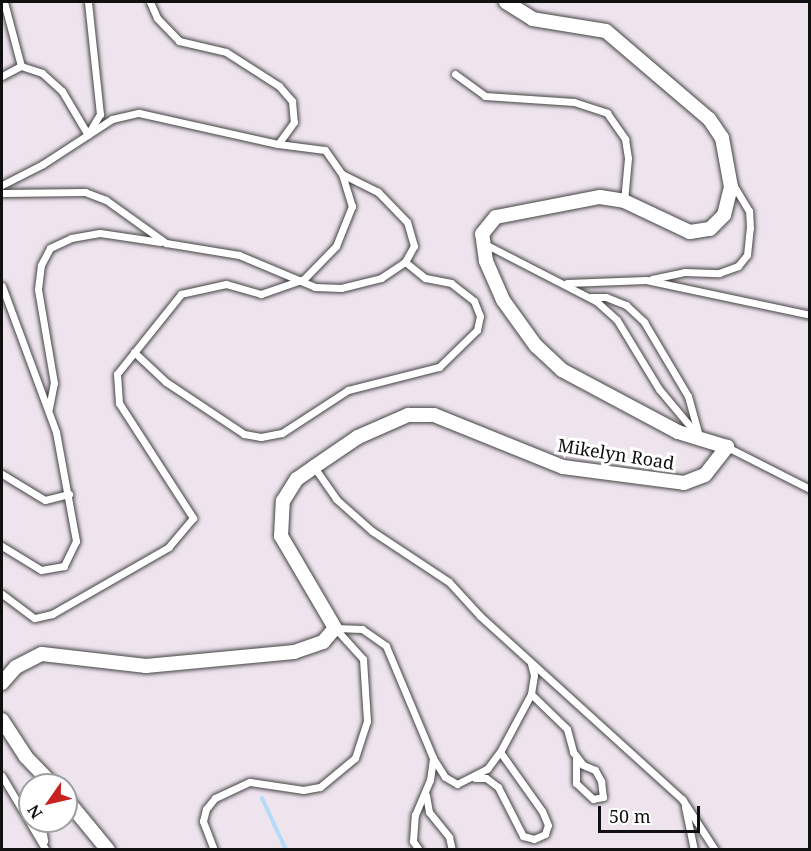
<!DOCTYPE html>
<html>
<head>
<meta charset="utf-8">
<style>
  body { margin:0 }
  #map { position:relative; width:811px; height:851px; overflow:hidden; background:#fffdf2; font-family:"Noto Serif",serif }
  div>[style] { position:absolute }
  .industrial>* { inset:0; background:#eee4ee }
  .stream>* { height:4px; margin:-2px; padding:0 2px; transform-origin:2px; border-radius:2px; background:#b4dbf9 }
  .roads { filter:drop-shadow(0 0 2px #434343) drop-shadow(0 0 2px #434343) }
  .lane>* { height:7px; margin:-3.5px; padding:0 3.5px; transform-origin:3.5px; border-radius:3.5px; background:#fff }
  .street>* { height:14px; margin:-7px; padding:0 7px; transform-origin:7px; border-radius:7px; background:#fff }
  span { translate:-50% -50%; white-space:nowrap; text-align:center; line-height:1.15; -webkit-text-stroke:6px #fff; paint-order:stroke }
  .street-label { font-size:18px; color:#101010 }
  .frame { position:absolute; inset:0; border:3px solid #101010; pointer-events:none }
  .north { position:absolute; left:18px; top:773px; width:60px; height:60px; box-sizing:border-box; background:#fff; border:2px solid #9f9f9f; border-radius:50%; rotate:236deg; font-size:16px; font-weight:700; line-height:24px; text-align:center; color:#101010 }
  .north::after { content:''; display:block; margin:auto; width:21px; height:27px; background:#c72120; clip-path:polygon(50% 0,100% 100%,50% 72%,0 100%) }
  .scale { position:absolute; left:598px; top:806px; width:102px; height:27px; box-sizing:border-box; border:3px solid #101010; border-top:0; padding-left:8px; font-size:18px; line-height:21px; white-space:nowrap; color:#101010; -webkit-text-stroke:4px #fff; paint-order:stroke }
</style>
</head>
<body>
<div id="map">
  <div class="industrial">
    <div style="clip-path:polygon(evenodd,2px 2px,809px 2px,809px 849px,2px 850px,2px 2px,30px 785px,66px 785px,66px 821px,30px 821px,30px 785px)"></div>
  </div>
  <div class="stream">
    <div style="left:262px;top:798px;width:57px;rotate:65.2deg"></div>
  </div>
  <div class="roads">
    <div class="lane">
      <div style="left:4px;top:2px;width:66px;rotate:75.1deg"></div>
      <div style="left:88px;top:2px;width:113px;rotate:83.9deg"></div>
      <div style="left:100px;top:114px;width:21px;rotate:121deg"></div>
      <div style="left:150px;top:2px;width:17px;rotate:66deg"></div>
      <div style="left:157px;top:18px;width:32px;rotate:46deg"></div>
      <div style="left:179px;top:41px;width:48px;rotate:13.2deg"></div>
      <div style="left:226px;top:52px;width:63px;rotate:32.7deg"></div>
      <div style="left:279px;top:86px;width:20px;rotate:49deg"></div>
      <div style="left:292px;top:101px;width:21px;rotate:85deg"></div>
      <div style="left:294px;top:122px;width:27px;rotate:126deg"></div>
      <div style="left:455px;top:74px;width:37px;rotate:36deg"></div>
      <div style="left:485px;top:96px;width:89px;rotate:3.9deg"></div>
      <div style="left:574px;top:102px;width:35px;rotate:18deg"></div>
      <div style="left:607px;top:113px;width:32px;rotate:55deg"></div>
      <div style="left:625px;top:139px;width:19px;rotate:81deg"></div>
      <div style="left:628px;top:158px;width:43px;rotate:95.3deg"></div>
      <div style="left:2px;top:76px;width:21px;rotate:-28deg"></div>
      <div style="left:21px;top:66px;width:22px;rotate:18deg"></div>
      <div style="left:42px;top:73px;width:27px;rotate:42deg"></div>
      <div style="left:62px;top:91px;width:51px;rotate:59.4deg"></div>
      <div style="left:2px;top:185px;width:46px;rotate:-27.1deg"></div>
      <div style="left:43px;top:164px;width:82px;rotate:-33.1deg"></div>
      <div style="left:112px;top:119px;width:28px;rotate:-13deg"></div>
      <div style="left:139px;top:113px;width:142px;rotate:12.6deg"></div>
      <div style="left:278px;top:144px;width:47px;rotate:7.3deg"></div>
      <div style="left:325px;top:150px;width:29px;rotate:55deg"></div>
      <div style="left:342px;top:174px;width:34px;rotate:73deg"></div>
      <div style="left:352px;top:206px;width:43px;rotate:111.8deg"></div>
      <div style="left:336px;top:246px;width:46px;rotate:134.1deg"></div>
      <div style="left:304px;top:279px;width:46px;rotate:160.8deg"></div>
      <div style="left:261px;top:294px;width:36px;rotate:-164deg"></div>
      <div style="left:226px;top:284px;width:46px;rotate:167.5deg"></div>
      <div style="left:181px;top:294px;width:102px;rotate:128.7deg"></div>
      <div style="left:117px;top:374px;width:29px;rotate:86deg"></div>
      <div style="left:119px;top:403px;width:137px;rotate:57.2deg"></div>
      <div style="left:193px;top:518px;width:38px;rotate:130deg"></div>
      <div style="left:169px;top:547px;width:135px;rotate:150.2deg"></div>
      <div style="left:52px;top:614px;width:18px;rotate:167deg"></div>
      <div style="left:34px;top:618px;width:40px;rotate:-143deg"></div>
      <div style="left:2px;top:193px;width:83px;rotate:-0.7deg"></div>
      <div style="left:85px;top:192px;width:22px;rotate:21deg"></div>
      <div style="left:106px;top:200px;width:74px;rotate:35.6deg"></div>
      <div style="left:166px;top:243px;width:74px;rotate:9.3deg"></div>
      <div style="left:239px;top:255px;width:82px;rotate:22.8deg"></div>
      <div style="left:315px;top:287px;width:26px;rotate:2deg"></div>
      <div style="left:341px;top:288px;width:41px;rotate:-14deg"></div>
      <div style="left:381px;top:278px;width:29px;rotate:-34deg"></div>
      <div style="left:405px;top:262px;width:18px;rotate:-61deg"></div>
      <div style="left:414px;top:246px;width:25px;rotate:-106deg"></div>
      <div style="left:407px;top:222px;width:42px;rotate:-134deg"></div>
      <div style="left:378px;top:192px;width:40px;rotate:-153.4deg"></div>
      <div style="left:483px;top:243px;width:127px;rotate:27.2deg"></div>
      <div style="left:596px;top:301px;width:28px;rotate:42deg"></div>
      <div style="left:617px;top:320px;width:81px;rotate:58.7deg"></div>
      <div style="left:659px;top:389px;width:62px;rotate:50.2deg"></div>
      <div style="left:652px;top:279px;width:34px;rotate:-12deg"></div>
      <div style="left:685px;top:272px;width:34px;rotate:2deg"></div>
      <div style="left:719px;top:273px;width:20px;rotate:-20deg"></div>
      <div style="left:738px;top:266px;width:14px;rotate:-51deg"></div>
      <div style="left:747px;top:255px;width:27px;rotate:-84deg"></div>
      <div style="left:750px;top:228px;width:17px;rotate:-93deg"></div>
      <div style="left:749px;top:211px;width:31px;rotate:-121deg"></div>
      <div style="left:567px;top:283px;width:79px;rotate:-2.2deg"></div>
      <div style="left:646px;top:280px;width:168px;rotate:12deg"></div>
      <div style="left:2px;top:286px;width:156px;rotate:69.7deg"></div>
      <div style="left:56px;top:432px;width:111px;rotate:79.6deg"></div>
      <div style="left:76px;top:541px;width:28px;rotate:116deg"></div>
      <div style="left:64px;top:566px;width:23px;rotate:170deg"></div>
      <div style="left:41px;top:570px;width:46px;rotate:-148.4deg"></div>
      <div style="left:591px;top:297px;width:15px"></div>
      <div style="left:606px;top:297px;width:22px;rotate:22deg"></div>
      <div style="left:626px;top:305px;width:25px;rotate:43deg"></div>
      <div style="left:644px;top:322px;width:86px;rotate:59.3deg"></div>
      <div style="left:688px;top:396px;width:41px;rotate:74.6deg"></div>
      <div style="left:134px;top:352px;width:44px;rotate:43.2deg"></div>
      <div style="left:166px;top:382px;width:94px;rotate:33.7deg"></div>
      <div style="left:244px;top:434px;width:17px;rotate:10deg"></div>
      <div style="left:261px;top:437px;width:21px;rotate:-11deg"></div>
      <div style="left:282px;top:433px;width:79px;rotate:-33.1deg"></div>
      <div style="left:348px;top:390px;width:94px;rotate:-14.2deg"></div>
      <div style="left:439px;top:367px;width:53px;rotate:-44.2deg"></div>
      <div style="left:477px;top:330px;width:14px;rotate:-78deg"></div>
      <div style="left:480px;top:316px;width:16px;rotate:-112deg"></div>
      <div style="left:474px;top:301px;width:29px;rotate:-142deg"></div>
      <div style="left:451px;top:283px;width:26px;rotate:-169deg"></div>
      <div style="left:425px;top:278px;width:26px;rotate:-141deg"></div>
      <div style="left:49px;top:408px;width:25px;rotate:-79deg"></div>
      <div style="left:54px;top:383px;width:95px;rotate:-99.7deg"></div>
      <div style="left:38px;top:289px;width:24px;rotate:-83deg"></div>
      <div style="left:41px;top:265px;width:19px;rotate:-62deg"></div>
      <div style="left:50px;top:248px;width:23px;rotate:-25deg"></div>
      <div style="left:71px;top:238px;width:29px;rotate:-10deg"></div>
      <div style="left:100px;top:233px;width:61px;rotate:8.5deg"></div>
      <div style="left:727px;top:447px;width:93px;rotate:26.8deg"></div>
      <div style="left:314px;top:467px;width:39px;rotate:55deg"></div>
      <div style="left:336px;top:499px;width:48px;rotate:41.6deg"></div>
      <div style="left:372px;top:531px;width:92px;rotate:33.5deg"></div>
      <div style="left:449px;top:582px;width:46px;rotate:47.6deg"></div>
      <div style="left:480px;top:616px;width:273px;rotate:42.2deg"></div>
      <div style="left:682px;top:799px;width:61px;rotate:57.1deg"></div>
      <div style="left:2px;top:474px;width:50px;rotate:31.2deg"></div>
      <div style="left:45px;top:500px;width:25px;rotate:-14deg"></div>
      <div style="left:335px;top:628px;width:27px;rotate:2deg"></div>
      <div style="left:362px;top:629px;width:29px;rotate:35deg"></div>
      <div style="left:386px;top:646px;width:121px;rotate:67.2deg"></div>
      <div style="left:433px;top:758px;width:22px;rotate:58deg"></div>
      <div style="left:445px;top:777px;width:14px;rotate:30deg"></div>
      <div style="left:457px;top:784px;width:34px;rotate:-27deg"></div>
      <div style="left:487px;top:769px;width:21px;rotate:-53deg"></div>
      <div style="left:500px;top:752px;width:66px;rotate:-61.9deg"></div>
      <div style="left:531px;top:694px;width:19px;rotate:-81deg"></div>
      <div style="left:534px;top:675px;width:11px;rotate:-105deg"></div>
      <div style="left:531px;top:694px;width:50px;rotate:44.2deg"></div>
      <div style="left:567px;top:729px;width:24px;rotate:75deg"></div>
      <div style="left:573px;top:752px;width:16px;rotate:52deg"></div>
      <div style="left:583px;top:765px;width:13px;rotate:23deg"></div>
      <div style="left:595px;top:770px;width:13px;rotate:61deg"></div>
      <div style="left:601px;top:781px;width:16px;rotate:83deg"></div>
      <div style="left:603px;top:797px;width:10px;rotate:169deg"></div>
      <div style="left:593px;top:799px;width:23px;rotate:-137deg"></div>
      <div style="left:576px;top:783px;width:27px;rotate:-90deg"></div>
      <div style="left:2px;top:776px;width:86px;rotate:59.3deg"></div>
      <div style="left:475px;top:778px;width:11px"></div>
      <div style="left:486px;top:778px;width:15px;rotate:37deg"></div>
      <div style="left:498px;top:787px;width:55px;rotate:63deg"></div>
      <div style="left:523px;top:836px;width:11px;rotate:15deg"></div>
      <div style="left:534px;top:839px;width:12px;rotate:-24deg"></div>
      <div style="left:545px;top:834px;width:9px;rotate:-72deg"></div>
      <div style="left:548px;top:825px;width:15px;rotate:-113deg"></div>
      <div style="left:542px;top:811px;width:72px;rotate:-125.4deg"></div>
      <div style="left:426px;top:795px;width:17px;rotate:80deg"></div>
      <div style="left:429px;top:812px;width:32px;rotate:51deg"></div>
      <div style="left:449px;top:837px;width:13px;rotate:77deg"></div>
      <div style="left:685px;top:807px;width:44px;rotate:78.2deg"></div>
      <div style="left:41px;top:821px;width:20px;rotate:81deg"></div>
      <div style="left:214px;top:850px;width:31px;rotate:-111deg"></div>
      <div style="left:203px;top:821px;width:12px;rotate:-76deg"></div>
      <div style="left:206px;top:809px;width:14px;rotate:-51deg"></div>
      <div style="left:215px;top:798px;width:38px;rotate:-25deg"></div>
      <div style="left:250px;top:782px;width:54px;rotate:8.6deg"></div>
      <div style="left:303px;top:790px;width:17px;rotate:-10deg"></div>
      <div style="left:320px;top:787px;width:45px;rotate:-39.6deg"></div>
      <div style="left:355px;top:758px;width:39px;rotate:-72deg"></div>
      <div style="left:367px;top:721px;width:62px;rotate:-93.7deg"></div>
      <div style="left:363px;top:659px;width:42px;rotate:-132.1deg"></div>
      <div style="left:419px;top:850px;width:11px;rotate:-124deg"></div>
      <div style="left:413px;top:841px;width:26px;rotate:-86deg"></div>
      <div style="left:415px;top:815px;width:38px;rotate:-67deg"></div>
      <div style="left:430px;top:780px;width:22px;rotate:-82deg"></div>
    </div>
    <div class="street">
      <div style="left:2px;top:683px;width:21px;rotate:-49deg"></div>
      <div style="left:16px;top:667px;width:29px;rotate:-27deg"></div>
      <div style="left:42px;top:654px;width:105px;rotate:6.6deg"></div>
      <div style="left:146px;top:666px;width:149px;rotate:-5.4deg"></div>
      <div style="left:294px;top:652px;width:31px;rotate:-19deg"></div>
      <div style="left:323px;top:642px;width:18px;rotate:-49deg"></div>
      <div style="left:335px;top:628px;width:107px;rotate:-120.4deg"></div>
      <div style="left:281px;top:536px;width:35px;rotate:-87deg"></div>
      <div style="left:283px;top:501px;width:26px;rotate:-58deg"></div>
      <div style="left:297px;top:479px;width:21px;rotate:-35deg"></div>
      <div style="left:314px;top:467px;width:53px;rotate:-34.3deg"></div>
      <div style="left:358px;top:437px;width:55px;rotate:-23.7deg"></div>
      <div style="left:408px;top:415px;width:26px"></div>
      <div style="left:434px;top:415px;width:139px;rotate:22deg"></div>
      <div style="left:563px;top:467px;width:122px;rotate:7.5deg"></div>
      <div style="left:684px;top:483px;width:22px;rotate:-21deg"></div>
      <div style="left:705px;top:475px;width:36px;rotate:-52deg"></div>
      <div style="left:727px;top:447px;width:51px;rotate:-163deg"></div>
      <div style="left:678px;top:432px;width:132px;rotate:-151.9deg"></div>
      <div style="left:562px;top:370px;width:35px;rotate:-137deg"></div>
      <div style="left:536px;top:346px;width:57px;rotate:-125.7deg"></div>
      <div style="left:503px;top:300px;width:43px;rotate:-113.6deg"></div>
      <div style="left:486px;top:261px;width:27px;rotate:-98deg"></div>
      <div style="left:482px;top:234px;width:22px;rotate:-51deg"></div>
      <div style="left:496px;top:217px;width:106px;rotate:-10.9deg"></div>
      <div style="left:600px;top:197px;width:24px;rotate:9deg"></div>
      <div style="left:624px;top:201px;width:73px;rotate:25.2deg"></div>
      <div style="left:690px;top:232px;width:20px;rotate:-9deg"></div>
      <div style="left:710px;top:229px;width:20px;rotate:-45deg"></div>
      <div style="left:724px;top:215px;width:29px;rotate:-76deg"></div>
      <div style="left:731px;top:187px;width:50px;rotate:-100.4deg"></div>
      <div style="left:722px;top:138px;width:23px;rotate:-124deg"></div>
      <div style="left:709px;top:119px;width:135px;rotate:-139.5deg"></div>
      <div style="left:606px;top:31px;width:74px;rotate:-170.7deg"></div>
      <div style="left:533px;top:19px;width:32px;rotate:-148deg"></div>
      <div style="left:2px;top:720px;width:44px;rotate:57deg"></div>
      <div style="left:26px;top:757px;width:39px;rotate:46deg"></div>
      <div style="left:66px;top:799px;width:66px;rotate:50.5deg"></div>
    </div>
  </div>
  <div class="street-label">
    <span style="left:616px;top:454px;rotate:9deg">Mikelyn Road</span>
  </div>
  <div class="frame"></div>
  <div class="north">N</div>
  <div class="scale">50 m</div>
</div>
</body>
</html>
